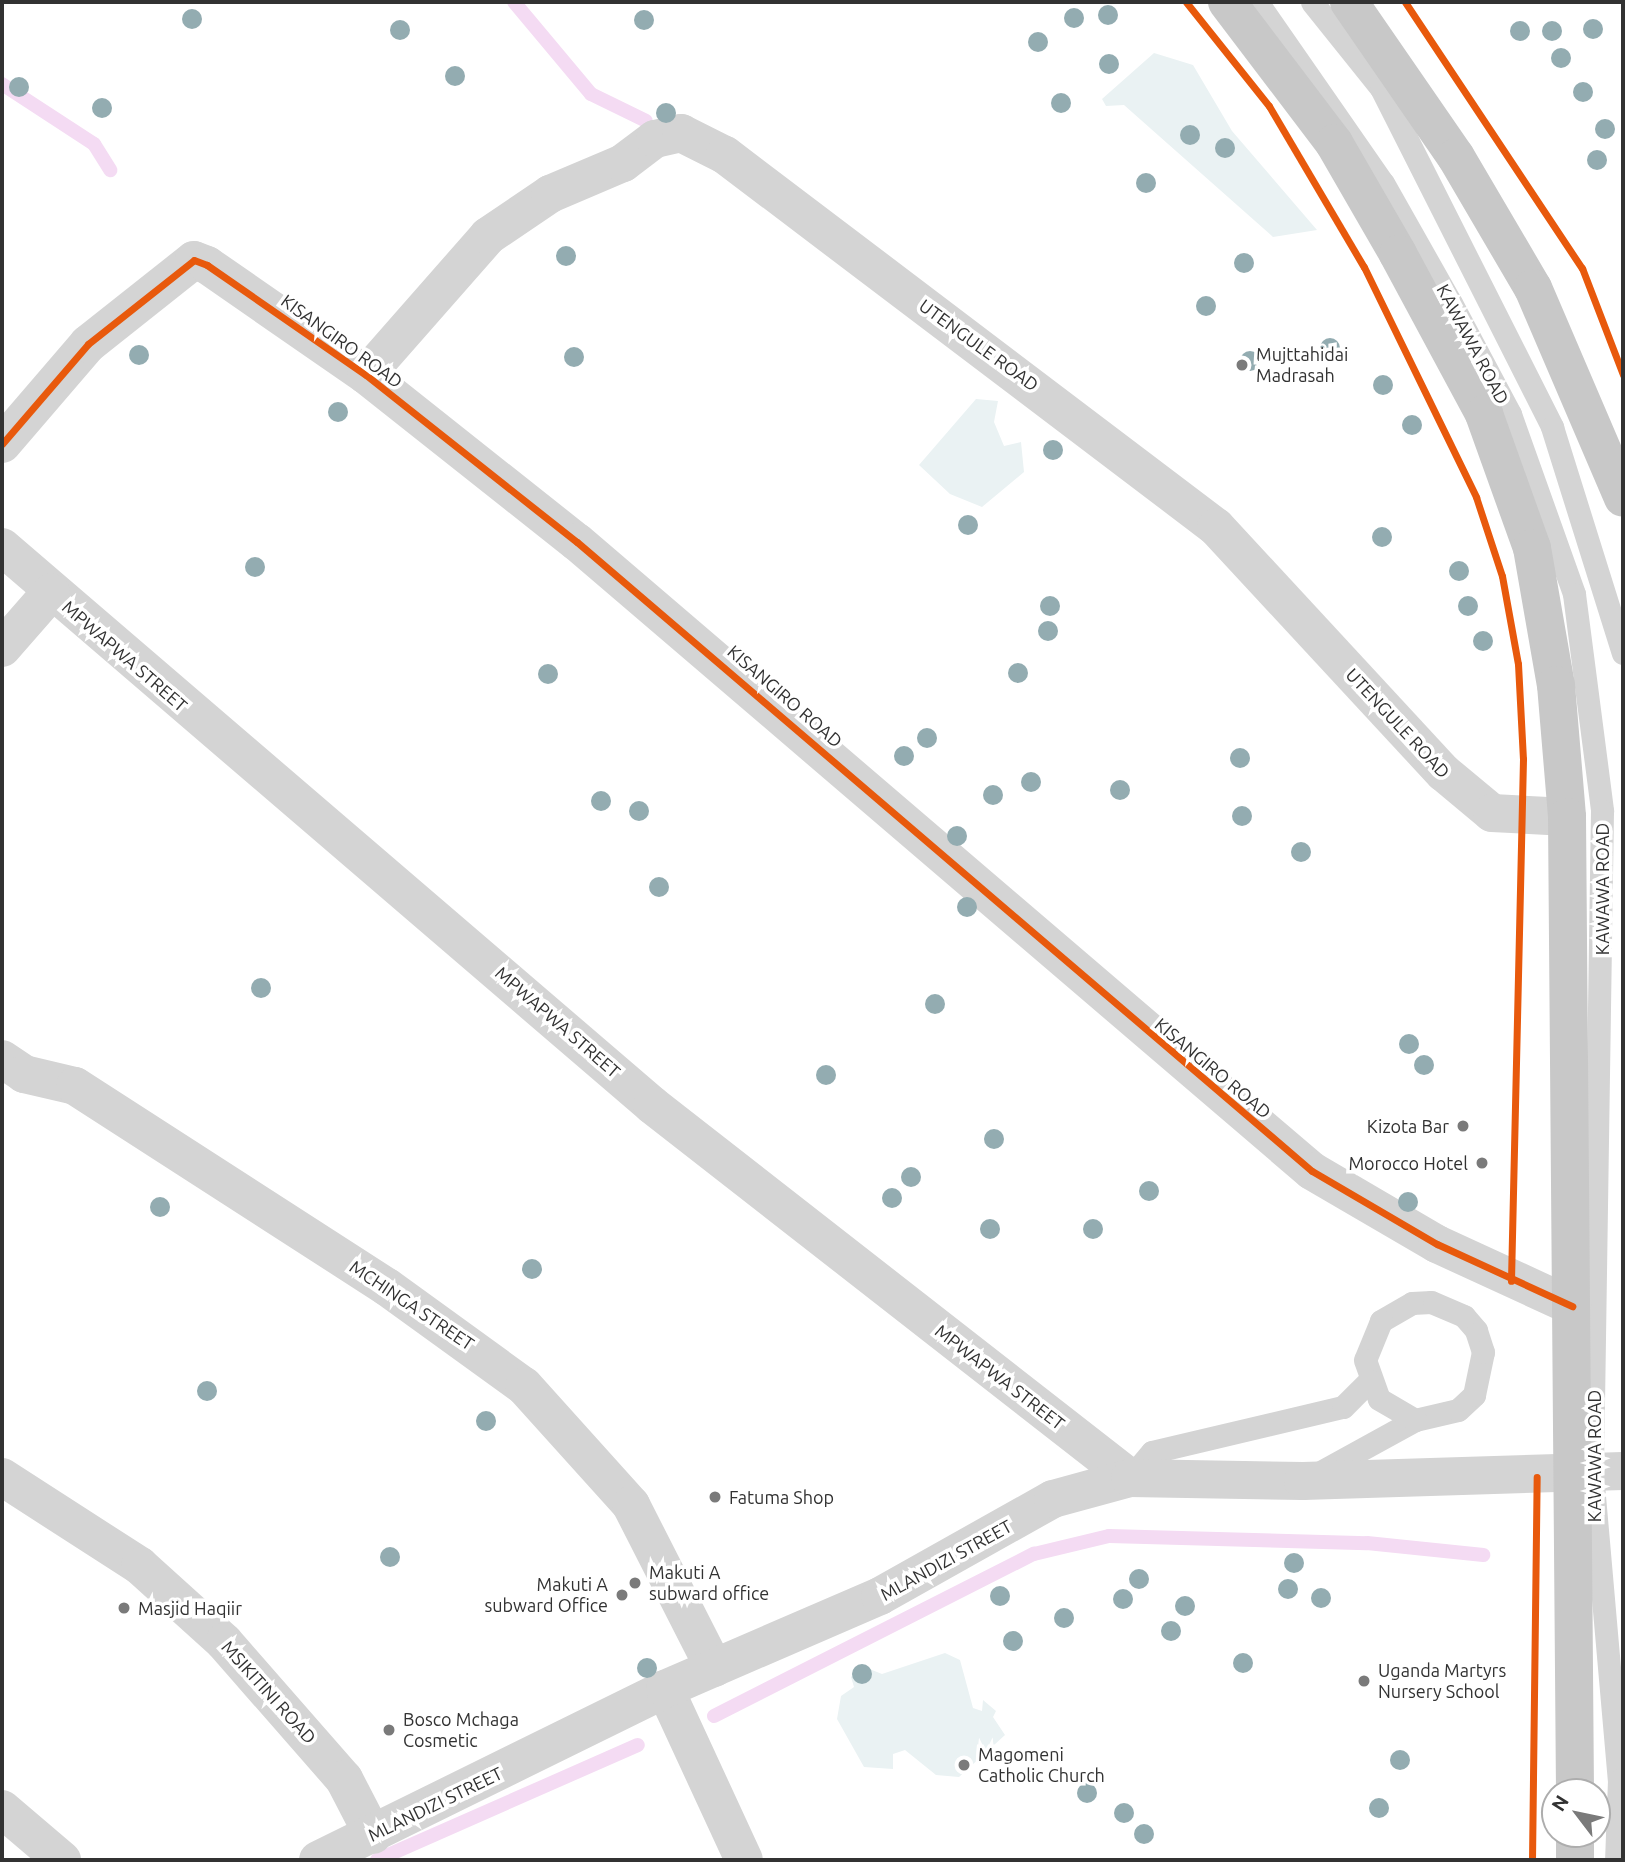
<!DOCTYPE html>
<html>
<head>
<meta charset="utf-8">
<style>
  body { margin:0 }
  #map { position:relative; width:1625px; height:1862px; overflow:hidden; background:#fff; font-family:Ubuntu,sans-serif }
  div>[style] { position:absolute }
  .green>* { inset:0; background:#eaf2f3 }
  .stream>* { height:14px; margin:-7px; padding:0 7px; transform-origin:7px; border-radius:7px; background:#f4dbf3 }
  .service>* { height:23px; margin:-11.5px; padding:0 11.5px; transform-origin:11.5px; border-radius:11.5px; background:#d4d4d4 }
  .minor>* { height:38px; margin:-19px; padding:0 19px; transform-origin:19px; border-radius:19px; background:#d4d4d4 }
  .tertiary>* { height:38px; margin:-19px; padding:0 19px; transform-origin:19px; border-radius:19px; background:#d4d4d4 }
  .primary>* { height:38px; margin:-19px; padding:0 19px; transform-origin:19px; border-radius:19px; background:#c8c8c8 }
  .cycleway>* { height:7px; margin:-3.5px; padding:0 3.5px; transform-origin:3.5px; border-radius:3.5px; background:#e8590c }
  .trees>* { width:20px; height:20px; margin:-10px; border-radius:50%; background:#93acb1 }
  .dots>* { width:19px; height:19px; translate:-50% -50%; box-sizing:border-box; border:4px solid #fff; border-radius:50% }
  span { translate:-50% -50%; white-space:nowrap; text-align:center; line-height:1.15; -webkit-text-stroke:7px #fff; paint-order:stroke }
  .street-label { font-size:18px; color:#323232 }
  .poi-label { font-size:18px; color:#323232 }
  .left { translate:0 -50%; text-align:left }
  .right { translate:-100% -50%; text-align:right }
  .frame { position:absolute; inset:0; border:4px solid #323232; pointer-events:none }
  .north { position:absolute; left:1541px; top:1778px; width:70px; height:70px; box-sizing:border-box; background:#fff; border:2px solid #adadad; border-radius:50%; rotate:302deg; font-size:19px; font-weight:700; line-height:28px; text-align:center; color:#323232 }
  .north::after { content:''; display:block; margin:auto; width:24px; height:32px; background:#7a7a7a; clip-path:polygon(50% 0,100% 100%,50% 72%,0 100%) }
</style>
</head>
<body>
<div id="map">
  <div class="green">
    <div style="clip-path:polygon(1154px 53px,1193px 65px,1232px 131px,1317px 230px,1273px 237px,1124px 105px,1106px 106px,1102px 99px)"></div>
    <div style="clip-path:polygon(976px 399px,998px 401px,994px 422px,1004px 446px,1021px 442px,1024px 472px,982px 507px,950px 494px,919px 465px)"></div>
    <div style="clip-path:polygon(945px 1653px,960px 1660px,973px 1708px,982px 1711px,983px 1700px,996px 1711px,993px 1717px,1005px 1735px,959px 1777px,936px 1775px,905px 1750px,893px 1754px,893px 1769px,864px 1767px,837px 1719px,841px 1696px,854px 1687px,851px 1677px,862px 1666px,882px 1674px)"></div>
  </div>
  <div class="stream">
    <div style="left:514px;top:2px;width:120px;rotate:50.1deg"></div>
    <div style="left:591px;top:94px;width:61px;rotate:26.1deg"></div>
    <div style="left:2px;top:84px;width:110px;rotate:33.1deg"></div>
    <div style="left:94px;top:144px;width:31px;rotate:58deg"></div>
    <div style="left:714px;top:1716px;width:359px;rotate:-26.9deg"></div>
    <div style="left:1034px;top:1554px;width:77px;rotate:-13.5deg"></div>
    <div style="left:1109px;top:1536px;width:258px;rotate:1.6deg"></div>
    <div style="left:1367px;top:1543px;width:117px;rotate:5.9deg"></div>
    <div style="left:377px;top:1860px;width:285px;rotate:-23.8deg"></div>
  </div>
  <div class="service">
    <div style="left:1257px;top:2px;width:221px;rotate:55.2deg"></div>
    <div style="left:1383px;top:183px;width:138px;rotate:60.5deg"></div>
    <div style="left:1451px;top:303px;width:126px;rotate:62deg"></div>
    <div style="left:1510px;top:414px;width:191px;rotate:70.4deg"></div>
    <div style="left:1574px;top:594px;width:219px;rotate:82.6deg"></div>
    <div style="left:1602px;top:811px;width:662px;rotate:90.87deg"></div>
    <div style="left:1592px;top:1473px;width:308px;rotate:85deg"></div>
    <div style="left:1619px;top:1780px;width:80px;rotate:92.1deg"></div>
    <div style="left:1312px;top:2px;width:110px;rotate:51.3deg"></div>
    <div style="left:1381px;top:88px;width:380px;rotate:63.2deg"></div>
    <div style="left:1552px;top:427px;width:237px;rotate:72.6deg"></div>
    <div style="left:1315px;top:1475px;width:114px;rotate:-28.8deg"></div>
    <div style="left:1415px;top:1420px;width:44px;rotate:-13.1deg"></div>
    <div style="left:1458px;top:1410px;width:22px;rotate:-43deg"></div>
    <div style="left:1474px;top:1395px;width:44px;rotate:-78.2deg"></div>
    <div style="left:1483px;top:1352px;width:23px;rotate:-108deg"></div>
    <div style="left:1476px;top:1330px;width:18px;rotate:-131deg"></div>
    <div style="left:1464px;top:1316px;width:36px;rotate:-157deg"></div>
    <div style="left:1431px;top:1302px;width:19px;rotate:177deg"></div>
    <div style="left:1412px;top:1303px;width:36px;rotate:150deg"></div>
    <div style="left:1381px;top:1321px;width:42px;rotate:112.3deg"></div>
    <div style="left:1365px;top:1360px;width:41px;rotate:70.3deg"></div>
    <div style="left:1379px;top:1399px;width:42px;rotate:30.3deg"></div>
    <div style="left:1130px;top:1478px;width:34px;rotate:-50deg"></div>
    <div style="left:1152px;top:1452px;width:196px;rotate:-13.3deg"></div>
    <div style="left:1343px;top:1407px;width:37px;rotate:-45deg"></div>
  </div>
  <div class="minor">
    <div style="left:366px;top:375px;width:185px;rotate:-48.7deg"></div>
    <div style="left:488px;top:236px;width:75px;rotate:-34.1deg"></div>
    <div style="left:550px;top:194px;width:79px;rotate:-23deg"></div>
    <div style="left:623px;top:163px;width:40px;rotate:-37deg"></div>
    <div style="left:655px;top:139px;width:27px;rotate:-13deg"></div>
    <div style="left:681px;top:133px;width:49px;rotate:26.6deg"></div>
    <div style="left:725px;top:155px;width:616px;rotate:37.15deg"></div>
    <div style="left:1216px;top:527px;width:335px;rotate:47.2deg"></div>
    <div style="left:1444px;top:773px;width:62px;rotate:39.8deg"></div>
    <div style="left:1492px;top:813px;width:75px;rotate:3.1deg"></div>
    <div style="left:2px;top:444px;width:132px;rotate:-49.3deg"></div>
    <div style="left:88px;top:344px;width:135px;rotate:-38.4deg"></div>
    <div style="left:194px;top:260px;width:14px;rotate:21deg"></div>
    <div style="left:207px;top:265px;width:193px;rotate:34.7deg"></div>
    <div style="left:366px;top:375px;width:269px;rotate:38.4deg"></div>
    <div style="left:577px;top:542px;width:967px;rotate:40.56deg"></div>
    <div style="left:1312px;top:1171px;width:145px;rotate:30.3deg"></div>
    <div style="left:1437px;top:1244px;width:149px;rotate:24.7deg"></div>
    <div style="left:2px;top:547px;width:857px;rotate:40.64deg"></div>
    <div style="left:652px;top:1105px;width:606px;rotate:37.97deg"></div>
    <div style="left:2px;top:648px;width:74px;rotate:-48.8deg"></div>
    <div style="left:2px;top:1059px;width:27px;rotate:34deg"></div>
    <div style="left:24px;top:1074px;width:52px;rotate:13.2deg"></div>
    <div style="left:75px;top:1086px;width:371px;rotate:32.8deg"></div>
    <div style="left:387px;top:1287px;width:169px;rotate:35.9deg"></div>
    <div style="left:524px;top:1386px;width:160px;rotate:48deg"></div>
    <div style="left:631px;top:1505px;width:183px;rotate:63deg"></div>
    <div style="left:2px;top:1477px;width:164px;rotate:32.8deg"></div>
    <div style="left:140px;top:1566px;width:113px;rotate:42.1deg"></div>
    <div style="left:224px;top:1642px;width:182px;rotate:48.8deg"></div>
    <div style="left:344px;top:1779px;width:63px;rotate:62.6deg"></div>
    <div style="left:665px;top:1689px;width:188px;rotate:65.2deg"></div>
    <div style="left:2px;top:1809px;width:79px;rotate:40.4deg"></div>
  </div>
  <div class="tertiary">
    <div style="left:318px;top:1860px;width:387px;rotate:-26.2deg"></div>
    <div style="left:665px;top:1689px;width:234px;rotate:-23.4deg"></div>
    <div style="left:880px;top:1596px;width:198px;rotate:-29.3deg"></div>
    <div style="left:1053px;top:1499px;width:80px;rotate:-15.3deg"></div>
    <div style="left:1130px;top:1478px;width:173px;rotate:1deg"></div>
    <div style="left:1303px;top:1481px;width:320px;rotate:-1.8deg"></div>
  </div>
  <div class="primary">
    <div style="left:1227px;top:2px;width:177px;rotate:52.8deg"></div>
    <div style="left:1334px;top:143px;width:128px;rotate:60deg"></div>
    <div style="left:1398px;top:254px;width:182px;rotate:61.7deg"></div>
    <div style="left:1484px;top:414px;width:142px;rotate:70.3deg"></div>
    <div style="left:1532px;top:548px;width:139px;rotate:80.1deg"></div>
    <div style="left:1556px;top:685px;width:132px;rotate:85.2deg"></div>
    <div style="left:1567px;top:817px;width:975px;rotate:89.53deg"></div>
    <div style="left:1349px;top:2px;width:188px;rotate:55.4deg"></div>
    <div style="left:1456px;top:157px;width:152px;rotate:59.6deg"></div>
    <div style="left:1533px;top:288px;width:228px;rotate:66.8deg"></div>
    <div style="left:1575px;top:1834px;width:26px;rotate:90deg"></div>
  </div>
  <div class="cycleway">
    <div style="left:1186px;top:2px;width:133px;rotate:51.4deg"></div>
    <div style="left:1269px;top:106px;width:187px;rotate:59.5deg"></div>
    <div style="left:1364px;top:267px;width:256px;rotate:64deg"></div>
    <div style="left:1476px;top:497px;width:83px;rotate:71.8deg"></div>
    <div style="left:1502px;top:576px;width:89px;rotate:79.7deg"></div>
    <div style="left:1518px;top:664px;width:95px;rotate:87deg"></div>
    <div style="left:1523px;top:759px;width:522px;rotate:91.32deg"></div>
    <div style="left:1405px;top:2px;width:320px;rotate:56.4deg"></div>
    <div style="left:1582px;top:268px;width:115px;rotate:69deg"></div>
    <div style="left:2px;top:444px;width:132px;rotate:-49.3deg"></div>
    <div style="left:88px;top:344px;width:135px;rotate:-38.4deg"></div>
    <div style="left:194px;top:260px;width:14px;rotate:21deg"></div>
    <div style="left:207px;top:265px;width:193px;rotate:34.7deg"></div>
    <div style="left:366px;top:375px;width:269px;rotate:38.4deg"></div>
    <div style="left:577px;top:542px;width:967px;rotate:40.56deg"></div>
    <div style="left:1312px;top:1171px;width:145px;rotate:30.3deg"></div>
    <div style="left:1437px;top:1244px;width:149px;rotate:24.7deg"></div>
    <div style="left:1532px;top:1860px;width:383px;rotate:-89.3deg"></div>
  </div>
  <div class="trees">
    <div style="left:1108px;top:15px"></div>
    <div style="left:1074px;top:18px"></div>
    <div style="left:192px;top:19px"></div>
    <div style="left:644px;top:20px"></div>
    <div style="left:1593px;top:29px"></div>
    <div style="left:400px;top:30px"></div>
    <div style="left:1520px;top:31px"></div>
    <div style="left:1552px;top:31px"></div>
    <div style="left:1038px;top:42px"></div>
    <div style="left:1561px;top:58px"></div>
    <div style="left:1109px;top:64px"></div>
    <div style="left:455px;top:76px"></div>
    <div style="left:19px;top:87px"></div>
    <div style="left:1583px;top:92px"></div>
    <div style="left:1061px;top:103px"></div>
    <div style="left:102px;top:108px"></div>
    <div style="left:666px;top:113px"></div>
    <div style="left:1605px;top:129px"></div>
    <div style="left:1190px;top:135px"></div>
    <div style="left:1225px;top:148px"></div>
    <div style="left:1597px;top:160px"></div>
    <div style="left:1146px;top:183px"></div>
    <div style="left:566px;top:256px"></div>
    <div style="left:1244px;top:263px"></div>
    <div style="left:1206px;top:306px"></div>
    <div style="left:1330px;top:348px"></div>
    <div style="left:139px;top:355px"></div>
    <div style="left:574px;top:357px"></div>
    <div style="left:1250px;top:361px"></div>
    <div style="left:1383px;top:385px"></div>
    <div style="left:338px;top:412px"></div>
    <div style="left:1412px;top:425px"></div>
    <div style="left:1053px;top:450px"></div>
    <div style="left:968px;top:525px"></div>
    <div style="left:1382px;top:537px"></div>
    <div style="left:255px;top:567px"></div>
    <div style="left:1459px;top:571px"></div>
    <div style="left:1050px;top:606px"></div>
    <div style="left:1468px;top:606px"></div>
    <div style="left:1048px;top:631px"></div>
    <div style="left:1483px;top:641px"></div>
    <div style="left:1018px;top:673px"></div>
    <div style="left:548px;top:674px"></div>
    <div style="left:927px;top:738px"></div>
    <div style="left:904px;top:756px"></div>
    <div style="left:1240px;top:758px"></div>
    <div style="left:1031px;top:782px"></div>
    <div style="left:1120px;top:790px"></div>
    <div style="left:993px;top:795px"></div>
    <div style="left:601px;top:801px"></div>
    <div style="left:639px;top:811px"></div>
    <div style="left:1242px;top:816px"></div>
    <div style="left:957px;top:836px"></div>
    <div style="left:1301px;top:852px"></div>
    <div style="left:659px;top:887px"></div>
    <div style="left:967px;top:907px"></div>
    <div style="left:261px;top:988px"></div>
    <div style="left:935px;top:1004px"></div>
    <div style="left:1409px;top:1044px"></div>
    <div style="left:1424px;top:1065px"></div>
    <div style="left:826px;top:1075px"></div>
    <div style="left:994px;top:1139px"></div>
    <div style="left:911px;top:1177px"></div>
    <div style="left:1149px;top:1191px"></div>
    <div style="left:892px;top:1198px"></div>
    <div style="left:1408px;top:1202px"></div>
    <div style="left:160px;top:1207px"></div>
    <div style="left:990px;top:1229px"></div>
    <div style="left:1093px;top:1229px"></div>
    <div style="left:532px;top:1269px"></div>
    <div style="left:207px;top:1391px"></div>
    <div style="left:486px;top:1421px"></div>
    <div style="left:390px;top:1557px"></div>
    <div style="left:1294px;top:1563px"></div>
    <div style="left:1139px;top:1579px"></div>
    <div style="left:1288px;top:1589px"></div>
    <div style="left:1000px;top:1596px"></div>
    <div style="left:1321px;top:1598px"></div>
    <div style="left:1123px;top:1599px"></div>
    <div style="left:1185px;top:1606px"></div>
    <div style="left:1064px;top:1618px"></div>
    <div style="left:1171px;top:1631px"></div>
    <div style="left:1013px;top:1641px"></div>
    <div style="left:1243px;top:1663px"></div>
    <div style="left:647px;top:1668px"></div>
    <div style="left:862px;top:1674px"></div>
    <div style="left:1400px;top:1760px"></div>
    <div style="left:1087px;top:1793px"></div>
    <div style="left:1379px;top:1808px"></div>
    <div style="left:1124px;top:1813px"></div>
    <div style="left:1144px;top:1834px"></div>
  </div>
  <div class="dots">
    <div style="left:1242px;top:365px;background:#7a7a7a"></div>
    <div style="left:1463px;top:1126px;background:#7a7a7a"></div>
    <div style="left:1482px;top:1163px;background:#7a7a7a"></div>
    <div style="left:715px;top:1497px;background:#7a7a7a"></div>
    <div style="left:635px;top:1583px;background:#7a7a7a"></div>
    <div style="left:622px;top:1595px;background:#7a7a7a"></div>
    <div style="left:124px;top:1608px;background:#7a7a7a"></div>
    <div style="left:1364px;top:1681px;background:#7a7a7a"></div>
    <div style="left:389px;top:1730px;background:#7a7a7a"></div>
    <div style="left:964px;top:1765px;background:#7a7a7a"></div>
  </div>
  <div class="street-label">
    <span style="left:342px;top:341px;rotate:36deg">KISANGIRO ROAD</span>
    <span style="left:1473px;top:344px;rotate:62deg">KAWAWA ROAD</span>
    <span style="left:979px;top:345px;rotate:36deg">UTENGULE ROAD</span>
    <span style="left:125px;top:656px;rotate:41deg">MPWAPWA STREET</span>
    <span style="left:785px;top:696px;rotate:41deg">KISANGIRO ROAD</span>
    <span style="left:1398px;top:723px;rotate:47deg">UTENGULE ROAD</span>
    <span style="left:1602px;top:889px;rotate:-90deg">KAWAWA ROAD</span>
    <span style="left:558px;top:1022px;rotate:41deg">MPWAPWA STREET</span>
    <span style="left:1213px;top:1068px;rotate:40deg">KISANGIRO ROAD</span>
    <span style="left:412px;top:1305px;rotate:34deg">MCHINGA STREET</span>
    <span style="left:1000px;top:1377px;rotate:38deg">MPWAPWA STREET</span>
    <span style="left:1594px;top:1456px;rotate:-90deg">KAWAWA ROAD</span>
    <span style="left:946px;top:1560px;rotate:-29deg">MLANDIZI STREET</span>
    <span style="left:269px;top:1692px;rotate:48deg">MSIKITINI ROAD</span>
    <span style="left:435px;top:1804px;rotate:-26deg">MLANDIZI STREET</span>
  </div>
  <div class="poi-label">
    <span class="left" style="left:1256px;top:365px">Mujttahidai<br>Madrasah</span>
    <span class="right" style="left:1449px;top:1126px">Kizota Bar</span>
    <span class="right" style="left:1468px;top:1163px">Morocco Hotel</span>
    <span class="left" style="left:729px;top:1497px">Fatuma Shop</span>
    <span class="left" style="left:649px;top:1583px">Makuti A<br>subward office</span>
    <span class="right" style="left:608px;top:1595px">Makuti A<br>subward Office</span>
    <span class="left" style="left:138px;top:1608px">Masjid Haqiir</span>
    <span class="left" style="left:1378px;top:1681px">Uganda Martyrs<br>Nursery School</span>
    <span class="left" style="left:403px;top:1730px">Bosco Mchaga<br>Cosmetic</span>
    <span class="left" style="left:978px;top:1765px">Magomeni<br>Catholic Church</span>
  </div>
  <div class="frame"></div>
  <div class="north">N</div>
</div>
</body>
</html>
